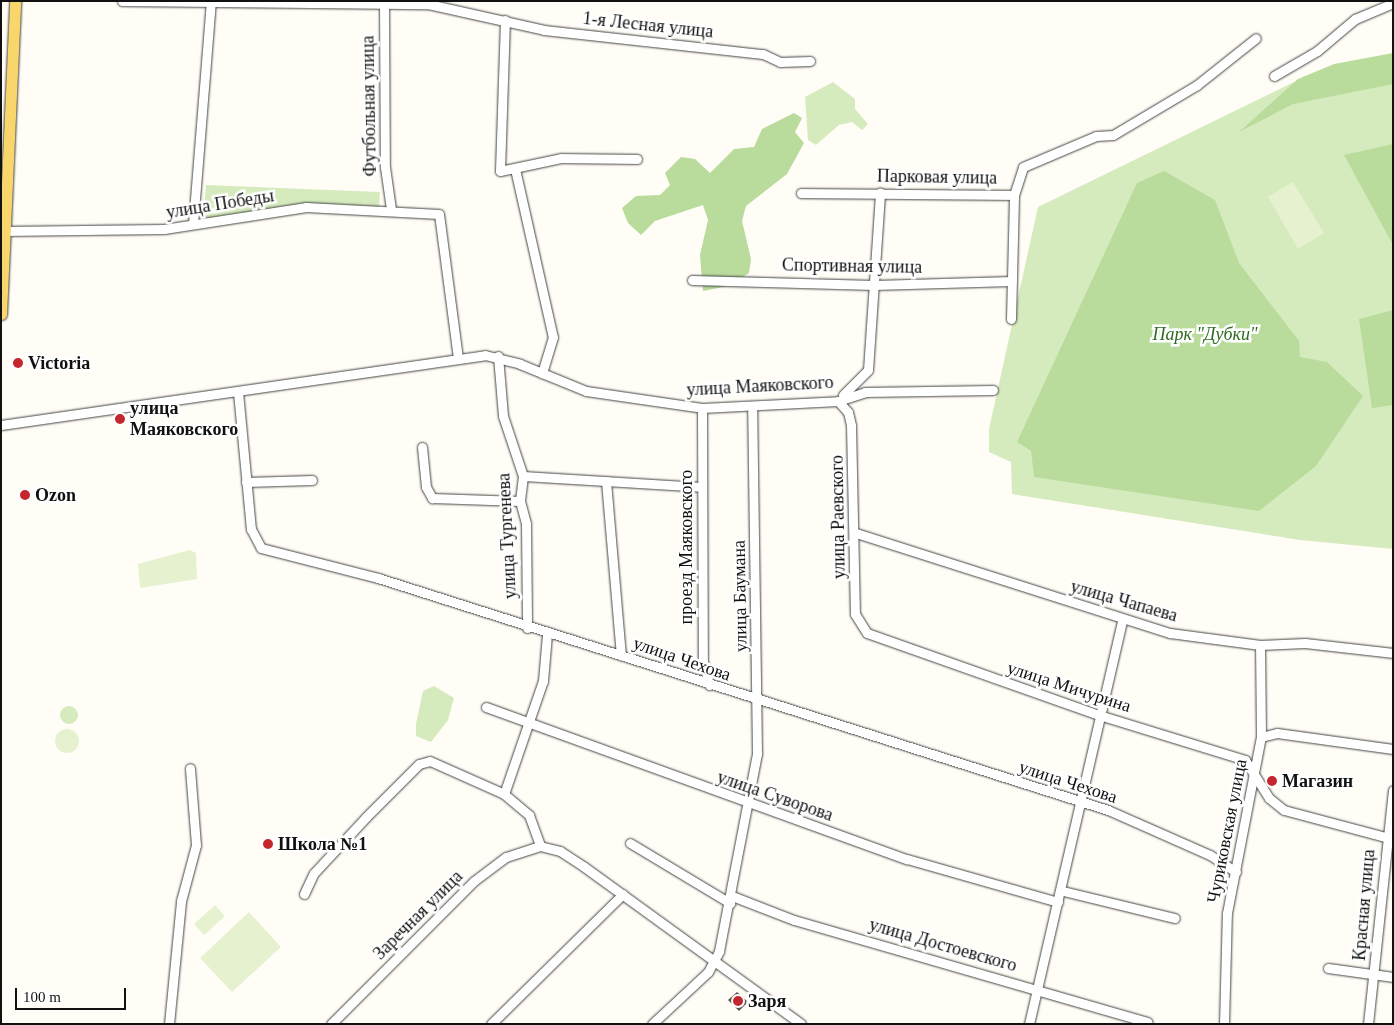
<!DOCTYPE html>
<html>
<head>
<meta charset="utf-8">
<style>
  body { margin:0 }
  #map { position:relative; width:1394px; height:1025px; overflow:hidden; background:#fffdf5; font-family:"Times New Roman",serif }
  div>[style] { position:absolute }
  .green>* { inset:0; background:#d5ebbd }
  .round { border-radius:50% }
  .forest>* { inset:0; background:#b9dc9c }
  .pitch>* { inset:0; background:#e6f2cf }
  .building>* { inset:0; background:#5a524d }
  .roads { filter:drop-shadow(0 0 1px #444) drop-shadow(0 0 1px #444) }
  .minor>* { height:9px; margin:-4.5px; padding:0 4.5px; transform-origin:4.5px; border-radius:4.5px; background:#fff }
  .major>* { height:11px; margin:-5.5px; padding:0 5.5px; transform-origin:5.5px; border-radius:5.5px; background:#f9d66b }
  .dots>* { width:14px; height:14px; translate:-50% -50%; box-sizing:border-box; border:2px solid #fff; border-radius:50% }
  span { translate:-50% -50%; white-space:nowrap; text-align:center; line-height:1.15; -webkit-text-stroke:5px #fff; paint-order:stroke }
  .street-label { font-size:18px; color:#111 }
  .park-label { font-size:18px; color:#2f6b1f; font-style:italic }
  .poi-label { font-size:18px; color:#111; font-weight:700 }
  .left { translate:0 -50%; text-align:left }
  .frame { position:absolute; inset:0; border:2px solid #111; pointer-events:none }
  .scale { position:absolute; left:15px; top:988px; width:111px; height:22px; box-sizing:border-box; border:2px solid #111; border-top:0; padding-left:6px; font-size:15px; line-height:18px; white-space:nowrap; color:#111; -webkit-text-stroke:4px #fff; paint-order:stroke }
</style>
</head>
<body>
<div id="map">
  <div class="green">
    <div style="clip-path:polygon(1393px 59px,1393px 549px,1300px 540px,1012px 494px,1011px 462px,989px 452px,989px 429px,1038px 207px,1296px 81px)"></div>
    <div style="clip-path:polygon(833px 82px,855px 99px,855px 109px,868px 124px,862px 130px,852px 122px,839px 125px,816px 145px,808px 140px,805px 97px)"></div>
    <div style="clip-path:polygon(206px 185px,380px 192px,379px 207px,305px 204px,203px 219px)"></div>
    <div style="clip-path:polygon(434px 686px,454px 698px,448px 720px,431px 742px,416px 736px,416px 724px,423px 691px)"></div>
    <div class="round" style="left:60px;top:706px;width:18px;height:18px"></div>
  </div>
  <div class="forest">
    <div style="clip-path:polygon(1393px 53px,1393px 84px,1293px 104px,1239px 132px,1298px 79px,1334px 64px)"></div>
    <div style="clip-path:polygon(794px 113px,802px 118px,795px 132px,804px 143px,787px 174px,746px 206px,742px 221px,751px 259px,749px 273px,728px 286px,703px 291px,700px 255px,708px 220px,703px 205px,655px 221px,641px 235px,628px 223px,622px 208px,636px 196px,660px 195px,670px 185px,665px 173px,681px 157px,695px 159px,710px 173px,734px 149px,754px 147px,762px 129px)"></div>
    <div style="clip-path:polygon(1393px 144px,1393px 245px,1344px 155px)"></div>
    <div style="clip-path:polygon(1164px 171px,1215px 200px,1239px 263px,1299px 341px,1300px 357px,1327px 362px,1363px 396px,1316px 466px,1259px 511px,1034px 477px,1031px 451px,1017px 442px,1137px 183px)"></div>
    <div style="clip-path:polygon(1393px 310px,1393px 405px,1372px 408px,1359px 319px)"></div>
  </div>
  <div class="pitch">
    <div style="clip-path:polygon(1293px 182px,1324px 233px,1298px 249px,1268px 197px)"></div>
    <div style="clip-path:polygon(190px 550px,196px 553px,197px 579px,140px 588px,138px 564px)"></div>
    <div class="round" style="left:55px;top:729px;width:24px;height:24px"></div>
    <div style="clip-path:polygon(215px 905px,225px 916px,204px 935px,194px 924px)"></div>
    <div style="clip-path:polygon(249px 912px,281px 947px,232px 992px,200px 958px)"></div>
  </div>
  <div class="building">
    <div style="clip-path:polygon(737px 992px,748px 1002px,739px 1011px,728px 1000px)"></div>
  </div>
  <div class="roads">
    <div class="minor">
      <div style="left:122px;top:1px;width:306px;rotate:0.6deg"></div>
      <div style="left:428px;top:4px;width:119px;rotate:12.6deg"></div>
      <div style="left:544px;top:30px;width:220px;rotate:6.3deg"></div>
      <div style="left:763px;top:54px;width:19px;rotate:25deg"></div>
      <div style="left:780px;top:62px;width:30px;rotate:-2deg"></div>
      <div style="left:384px;top:1px;width:166px;rotate:89.7deg"></div>
      <div style="left:385px;top:167px;width:42px;rotate:81.9deg"></div>
      <div style="left:505px;top:20px;width:151px;rotate:91.9deg"></div>
      <div style="left:500px;top:171px;width:62px;rotate:-12deg"></div>
      <div style="left:561px;top:158px;width:76px;rotate:0.8deg"></div>
      <div style="left:1274px;top:76px;width:50px;rotate:-30.2deg"></div>
      <div style="left:1317px;top:51px;width:50px;rotate:-40.1deg"></div>
      <div style="left:1355px;top:19px;width:41px;rotate:-22.8deg"></div>
      <div style="left:515px;top:169px;width:172px;rotate:77.3deg"></div>
      <div style="left:553px;top:337px;width:38px;rotate:107deg"></div>
      <div style="left:801px;top:193px;width:213px;rotate:0.5deg"></div>
      <div style="left:193px;top:224px;width:224px;rotate:-85.4deg"></div>
      <div style="left:4px;top:231px;width:160px;rotate:-0.7deg"></div>
      <div style="left:164px;top:229px;width:144px;rotate:-8.8deg"></div>
      <div style="left:306px;top:207px;width:133px;rotate:3deg"></div>
      <div style="left:439px;top:214px;width:145px;rotate:82.5deg"></div>
      <div style="left:692px;top:280px;width:182px;rotate:1.6deg"></div>
      <div style="left:874px;top:285px;width:138px;rotate:-1.7deg"></div>
      <div style="left:1011px;top:319px;width:124px;rotate:-88.6deg"></div>
      <div style="left:1014px;top:195px;width:29px;rotate:-72deg"></div>
      <div style="left:1023px;top:167px;width:79px;rotate:-23deg"></div>
      <div style="left:1096px;top:136px;width:17px;rotate:-3deg"></div>
      <div style="left:1113px;top:135px;width:98px;rotate:-30.8deg"></div>
      <div style="left:1197px;top:85px;width:75px;rotate:-38.5deg"></div>
      <div style="left:498px;top:356px;width:60px;rotate:85.2deg"></div>
      <div style="left:503px;top:416px;width:63px;rotate:71.6deg"></div>
      <div style="left:523px;top:476px;width:25px;rotate:97deg"></div>
      <div style="left:520px;top:501px;width:24px;rotate:75deg"></div>
      <div style="left:526px;top:524px;width:104px;rotate:89.4deg"></div>
      <div style="left:238px;top:392px;width:138px;rotate:84.6deg"></div>
      <div style="left:251px;top:529px;width:21px;rotate:62deg"></div>
      <div style="left:261px;top:548px;width:121px;rotate:14.4deg"></div>
      <div style="left:378px;top:578px;width:766px;rotate:17.63deg"></div>
      <div style="left:1108px;top:810px;width:111px;rotate:23.8deg"></div>
      <div style="left:1210px;top:855px;width:31px;rotate:33deg"></div>
      <div style="left:843px;top:395px;width:35px;rotate:-45deg"></div>
      <div style="left:868px;top:370px;width:178px;rotate:-86.1deg"></div>
      <div style="left:838px;top:401px;width:15px;rotate:48deg"></div>
      <div style="left:848px;top:412px;width:13px;rotate:77deg"></div>
      <div style="left:851px;top:425px;width:189px;rotate:88.8deg"></div>
      <div style="left:855px;top:614px;width:22px;rotate:58deg"></div>
      <div style="left:867px;top:633px;width:246px;rotate:19.5deg"></div>
      <div style="left:1099px;top:715px;width:153px;rotate:17.1deg"></div>
      <div style="left:1245px;top:760px;width:45px;rotate:57.7deg"></div>
      <div style="left:1269px;top:798px;width:19px;rotate:39deg"></div>
      <div style="left:1284px;top:810px;width:113px;rotate:14.9deg"></div>
      <div style="left:702px;top:408px;width:254px;rotate:89.8deg"></div>
      <div style="left:703px;top:662px;width:24px;rotate:75deg"></div>
      <div style="left:1px;top:425px;width:489px;rotate:-8.2deg"></div>
      <div style="left:485px;top:355px;width:36px;rotate:14deg"></div>
      <div style="left:520px;top:364px;width:71px;rotate:22.2deg"></div>
      <div style="left:586px;top:391px;width:117px;rotate:8.3deg"></div>
      <div style="left:702px;top:408px;width:136px;rotate:-2.9deg"></div>
      <div style="left:838px;top:401px;width:28px;rotate:-18deg"></div>
      <div style="left:865px;top:392px;width:128px;rotate:-0.9deg"></div>
      <div style="left:422px;top:447px;width:40px;rotate:84.3deg"></div>
      <div style="left:426px;top:487px;width:13px;rotate:61deg"></div>
      <div style="left:432px;top:498px;width:88px;rotate:2deg"></div>
      <div style="left:523px;top:476px;width:178px;rotate:3.5deg"></div>
      <div style="left:606px;top:481px;width:175px;rotate:85.1deg"></div>
      <div style="left:246px;top:482px;width:66px;rotate:-1.7deg"></div>
      <div style="left:856px;top:533px;width:330px;rotate:17.7deg"></div>
      <div style="left:1170px;top:633px;width:91px;rotate:7.6deg"></div>
      <div style="left:1260px;top:645px;width:45px;rotate:-2.5deg"></div>
      <div style="left:1305px;top:643px;width:89px;rotate:6.5deg"></div>
      <div style="left:486px;top:707px;width:448px;rotate:19.9deg"></div>
      <div style="left:907px;top:859px;width:157px;rotate:15.9deg"></div>
      <div style="left:1261px;top:737px;width:16px;rotate:-14deg"></div>
      <div style="left:1277px;top:733px;width:117px;rotate:7.9deg"></div>
      <div style="left:504px;top:794px;width:120px;rotate:-71deg"></div>
      <div style="left:543px;top:681px;width:47px;rotate:-85.1deg"></div>
      <div style="left:630px;top:843px;width:117px;rotate:31deg"></div>
      <div style="left:540px;top:846px;width:21px;rotate:14deg"></div>
      <div style="left:560px;top:851px;width:27px;rotate:33deg"></div>
      <div style="left:583px;top:866px;width:269px;rotate:35.9deg"></div>
      <div style="left:1063px;top:891px;width:115px;rotate:13.6deg"></div>
      <div style="left:304px;top:894px;width:23px;rotate:-65deg"></div>
      <div style="left:314px;top:873px;width:76px;rotate:-47.1deg"></div>
      <div style="left:366px;top:817px;width:75px;rotate:-45deg"></div>
      <div style="left:419px;top:764px;width:11px;rotate:-15deg"></div>
      <div style="left:430px;top:761px;width:81px;rotate:24deg"></div>
      <div style="left:504px;top:794px;width:33px;rotate:40deg"></div>
      <div style="left:529px;top:815px;width:33px;rotate:70deg"></div>
      <div style="left:732px;top:896px;width:66px;rotate:21.2deg"></div>
      <div style="left:794px;top:920px;width:368px;rotate:16.1deg"></div>
      <div style="left:1328px;top:968px;width:66px;rotate:7.9deg"></div>
      <div style="left:169px;top:1024px;width:124px;rotate:-84.4deg"></div>
      <div style="left:181px;top:901px;width:58px;rotate:-75deg"></div>
      <div style="left:196px;top:845px;width:77px;rotate:-94.5deg"></div>
      <div style="left:331px;top:1024px;width:202px;rotate:-45deg"></div>
      <div style="left:474px;top:881px;width:40px;rotate:-37deg"></div>
      <div style="left:506px;top:857px;width:36px;rotate:-18deg"></div>
      <div style="left:491px;top:1024px;width:185px;rotate:-44.6deg"></div>
      <div style="left:652px;top:1024px;width:76px;rotate:-42.9deg"></div>
      <div style="left:708px;top:972px;width:24px;rotate:-62deg"></div>
      <div style="left:719px;top:951px;width:201px;rotate:-79.1deg"></div>
      <div style="left:757px;top:754px;width:348px;rotate:-90.8deg"></div>
      <div style="left:1029px;top:1024px;width:415px;rotate:-77deg"></div>
      <div style="left:1224px;top:1024px;width:111px;rotate:-88.5deg"></div>
      <div style="left:1227px;top:913px;width:179px;rotate:-79.1deg"></div>
      <div style="left:1261px;top:737px;width:92px;rotate:-90.6deg"></div>
      <div style="left:1368px;top:1024px;width:235px;rotate:-83.9deg"></div>
    </div>
    <div class="major">
      <div style="left:1px;top:314px;width:313px;rotate:-87.4deg"></div>
    </div>
  </div>
  <div class="dots">
    <div style="left:18px;top:363px;background:#c4262e"></div>
    <div style="left:120px;top:419px;background:#c4262e"></div>
    <div style="left:25px;top:495px;background:#c4262e"></div>
    <div style="left:1272px;top:781px;background:#c4262e"></div>
    <div style="left:268px;top:844px;background:#c4262e"></div>
    <div style="left:738px;top:1001px;background:#c4262e"></div>
  </div>
  <div class="street-label">
    <span style="left:648px;top:25px;rotate:6deg">1-я Лесная улица</span>
    <span style="left:369px;top:106px;rotate:-91deg">Футбольная улица</span>
    <span style="left:937px;top:177px;rotate:1deg">Парковая улица</span>
    <span style="left:220px;top:204px;rotate:-9deg">улица Победы</span>
    <span style="left:852px;top:266px;rotate:1deg">Спортивная улица</span>
    <span style="left:760px;top:386px;rotate:-3deg">улица Маяковского</span>
    <span style="left:838px;top:517px;rotate:-91deg">улица Раевского</span>
    <span style="left:507px;top:536px;rotate:-93deg">улица Тургенева</span>
    <span style="left:686px;top:547px;rotate:-90deg">проезд Маяковского</span>
    <span style="left:740px;top:596px;rotate:-91deg">улица Баумана</span>
    <span style="left:1124px;top:601px;rotate:16deg">улица Чапаева</span>
    <span style="left:682px;top:659px;rotate:19deg">улица Чехова</span>
    <span style="left:1069px;top:687px;rotate:18deg">улица Мичурина</span>
    <span style="left:1068px;top:782px;rotate:18deg">улица Чехова</span>
    <span style="left:775px;top:796px;rotate:19deg">улица Суворова</span>
    <span style="left:1227px;top:831px;rotate:-79deg">Чуриковская улица</span>
    <span style="left:1364px;top:905px;rotate:-85deg">Красная улица</span>
    <span style="left:418px;top:915px;rotate:-45deg">Заречная улица</span>
    <span style="left:943px;top:945px;rotate:16deg">улица Достоевского</span>
  </div>
  <div class="park-label">
    <span style="left:1205px;top:334px">Парк "Дубки"</span>
  </div>
  <div class="poi-label">
    <span class="left" style="left:28px;top:363px">Victoria</span>
    <span class="left" style="left:130px;top:419px">улица<br>Маяковского</span>
    <span class="left" style="left:35px;top:495px">Ozon</span>
    <span class="left" style="left:1282px;top:781px">Магазин</span>
    <span class="left" style="left:278px;top:844px">Школа №1</span>
    <span class="left" style="left:748px;top:1001px">Заря</span>
  </div>
  <div class="frame"></div>
  <div class="scale">100 m</div>
</div>
</body>
</html>
